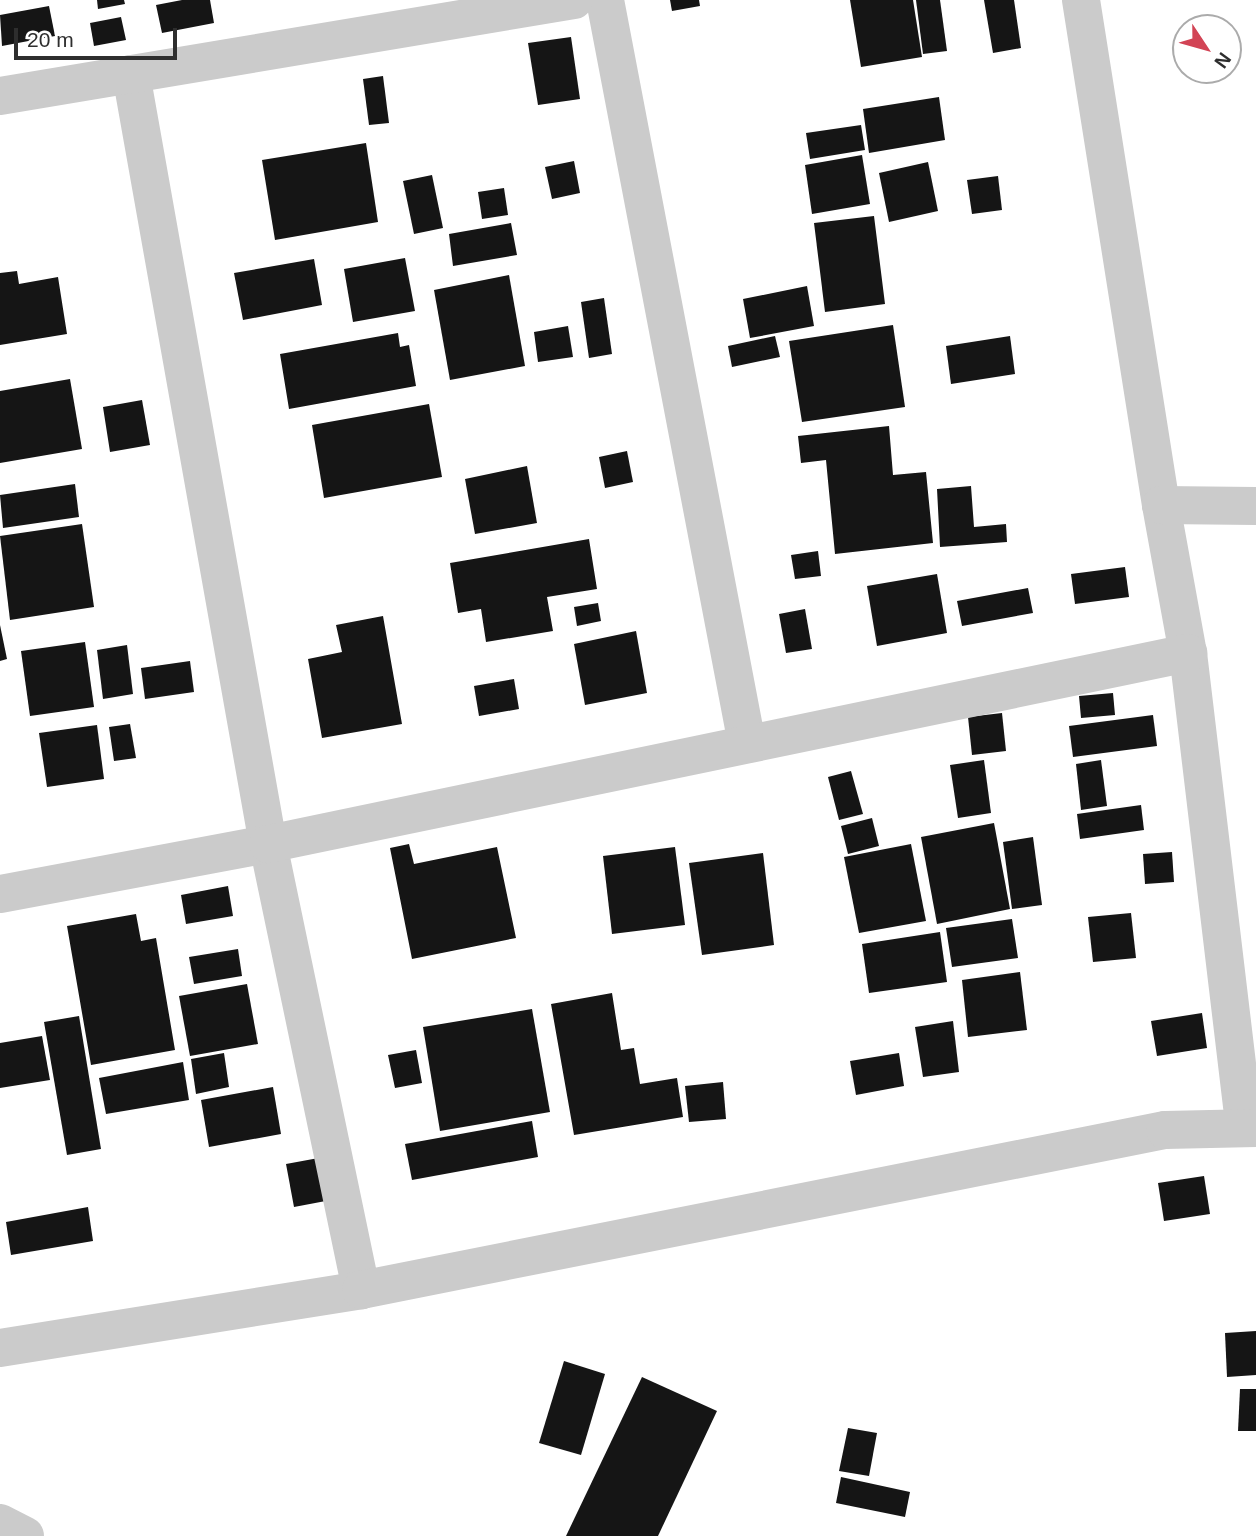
<!DOCTYPE html>
<html>
<head>
<meta charset="utf-8">
<style>
  body { margin:0 }
  #map { position:relative; width:1256px; height:1536px; overflow:hidden; background:#fff; font-family:Arial,sans-serif }
  div>[style] { position:absolute }
  .building>* { inset:0; background:#151515 }
  .minor>* { height:38px; margin:-19px; padding:0 19px; transform-origin:19px; border-radius:19px; background:#cbcbcb }
  span { translate:-50% -50%; white-space:nowrap; text-align:center; line-height:1.15; -webkit-text-stroke:7px #fff; paint-order:stroke }
  .north { position:absolute; left:1172px; top:14px; width:70px; height:70px; box-sizing:border-box; background:#fff; border:2px solid #ababab; border-radius:50%; rotate:126deg; font-size:19px; font-weight:700; line-height:28px; text-align:center; color:#2e2e2e }
  .north::after { content:''; display:block; margin:auto; width:24px; height:32px; background:#d24455; clip-path:polygon(50% 0,100% 100%,50% 72%,0 100%) }
  .scale { position:absolute; left:14px; top:28px; width:163px; height:32px; box-sizing:border-box; border:4px solid #2e2e2e; border-top:0; padding-left:9px; font-size:21px; line-height:24px; white-space:nowrap; color:#2e2e2e; -webkit-text-stroke:5px #fff; paint-order:stroke }
</style>
</head>
<body>
<div id="map">
  <div class="building">
    <div style="clip-path:polygon(97px 0,124px 0,125px 4px,98px 9px)"></div>
    <div style="clip-path:polygon(182px 0,210px 0,214px 23px,162px 33px,156px 5px)"></div>
    <div style="clip-path:polygon(670px 0,699px 0,700px 6px,672px 11px)"></div>
    <div style="clip-path:polygon(850px 0,913px 0,922px 57px,861px 67px)"></div>
    <div style="clip-path:polygon(916px 0,940px 0,947px 51px,923px 54px)"></div>
    <div style="clip-path:polygon(984px 0,1014px 0,1021px 48px,993px 53px)"></div>
    <div style="clip-path:polygon(49px 6px,55px 36px,2px 46px,0 15px)"></div>
    <div style="clip-path:polygon(121px 17px,126px 40px,94px 46px,90px 23px)"></div>
    <div style="clip-path:polygon(571px 37px,580px 99px,538px 105px,528px 43px)"></div>
    <div style="clip-path:polygon(383px 76px,389px 123px,369px 125px,363px 79px)"></div>
    <div style="clip-path:polygon(939px 97px,945px 140px,869px 153px,863px 109px)"></div>
    <div style="clip-path:polygon(861px 125px,865px 150px,810px 159px,806px 133px)"></div>
    <div style="clip-path:polygon(366px 143px,378px 222px,275px 240px,262px 160px)"></div>
    <div style="clip-path:polygon(862px 155px,870px 204px,812px 214px,805px 165px)"></div>
    <div style="clip-path:polygon(574px 161px,580px 193px,552px 199px,545px 167px)"></div>
    <div style="clip-path:polygon(928px 162px,938px 211px,889px 222px,879px 173px)"></div>
    <div style="clip-path:polygon(432px 175px,443px 228px,414px 234px,403px 181px)"></div>
    <div style="clip-path:polygon(998px 176px,1002px 210px,972px 214px,967px 180px)"></div>
    <div style="clip-path:polygon(504px 188px,508px 215px,482px 219px,478px 192px)"></div>
    <div style="clip-path:polygon(874px 216px,885px 304px,825px 312px,814px 223px)"></div>
    <div style="clip-path:polygon(511px 223px,517px 255px,453px 266px,449px 234px)"></div>
    <div style="clip-path:polygon(405px 258px,415px 311px,353px 322px,344px 269px)"></div>
    <div style="clip-path:polygon(314px 259px,322px 305px,243px 320px,234px 273px)"></div>
    <div style="clip-path:polygon(17px 271px,19px 284px,58px 277px,67px 334px,0 345px,0 273px)"></div>
    <div style="clip-path:polygon(509px 275px,525px 366px,450px 380px,434px 290px)"></div>
    <div style="clip-path:polygon(807px 286px,814px 326px,750px 338px,743px 299px)"></div>
    <div style="clip-path:polygon(604px 298px,612px 354px,589px 358px,581px 302px)"></div>
    <div style="clip-path:polygon(893px 325px,905px 407px,802px 422px,789px 341px)"></div>
    <div style="clip-path:polygon(568px 326px,573px 357px,538px 362px,534px 332px)"></div>
    <div style="clip-path:polygon(398px 333px,400px 347px,409px 345px,416px 386px,289px 409px,280px 354px)"></div>
    <div style="clip-path:polygon(775px 336px,780px 357px,732px 367px,728px 346px)"></div>
    <div style="clip-path:polygon(1010px 336px,1015px 374px,951px 384px,946px 346px)"></div>
    <div style="clip-path:polygon(70px 379px,82px 449px,0 463px,0 391px)"></div>
    <div style="clip-path:polygon(142px 400px,150px 445px,110px 452px,103px 407px)"></div>
    <div style="clip-path:polygon(429px 404px,442px 477px,324px 498px,312px 425px)"></div>
    <div style="clip-path:polygon(889px 426px,893px 475px,926px 472px,933px 543px,835px 554px,826px 460px,801px 463px,798px 436px)"></div>
    <div style="clip-path:polygon(627px 451px,633px 482px,605px 488px,599px 457px)"></div>
    <div style="clip-path:polygon(527px 466px,537px 523px,475px 534px,465px 479px)"></div>
    <div style="clip-path:polygon(75px 484px,79px 517px,3px 528px,0 495px)"></div>
    <div style="clip-path:polygon(971px 486px,974px 527px,1006px 524px,1007px 542px,940px 547px,937px 489px)"></div>
    <div style="clip-path:polygon(82px 524px,94px 607px,10px 620px,0 536px)"></div>
    <div style="clip-path:polygon(589px 539px,597px 589px,547px 597px,553px 631px,486px 642px,481px 609px,458px 613px,450px 563px)"></div>
    <div style="clip-path:polygon(818px 551px,821px 576px,795px 579px,791px 555px)"></div>
    <div style="clip-path:polygon(1125px 567px,1129px 597px,1075px 604px,1071px 574px)"></div>
    <div style="clip-path:polygon(937px 574px,947px 633px,877px 646px,867px 586px)"></div>
    <div style="clip-path:polygon(1028px 588px,1033px 613px,962px 626px,957px 601px)"></div>
    <div style="clip-path:polygon(598px 603px,601px 621px,577px 626px,574px 607px)"></div>
    <div style="clip-path:polygon(805px 609px,812px 649px,786px 653px,779px 614px)"></div>
    <div style="clip-path:polygon(383px 616px,402px 724px,322px 738px,308px 659px,342px 652px,336px 625px)"></div>
    <div style="clip-path:polygon(0 625px,7px 659px,0 661px)"></div>
    <div style="clip-path:polygon(636px 631px,647px 693px,585px 705px,574px 644px)"></div>
    <div style="clip-path:polygon(85px 642px,94px 707px,30px 716px,21px 651px)"></div>
    <div style="clip-path:polygon(127px 645px,133px 694px,103px 699px,97px 650px)"></div>
    <div style="clip-path:polygon(190px 661px,194px 692px,145px 699px,141px 668px)"></div>
    <div style="clip-path:polygon(514px 679px,519px 709px,479px 716px,474px 686px)"></div>
    <div style="clip-path:polygon(1113px 693px,1115px 715px,1081px 718px,1079px 696px)"></div>
    <div style="clip-path:polygon(1002px 713px,1006px 751px,972px 755px,968px 717px)"></div>
    <div style="clip-path:polygon(1153px 715px,1157px 746px,1073px 757px,1069px 726px)"></div>
    <div style="clip-path:polygon(130px 724px,136px 758px,114px 761px,109px 727px)"></div>
    <div style="clip-path:polygon(97px 725px,104px 779px,47px 787px,39px 733px)"></div>
    <div style="clip-path:polygon(984px 760px,991px 813px,958px 818px,950px 765px)"></div>
    <div style="clip-path:polygon(1101px 760px,1107px 806px,1081px 810px,1076px 764px)"></div>
    <div style="clip-path:polygon(851px 771px,863px 814px,839px 820px,828px 777px)"></div>
    <div style="clip-path:polygon(1141px 805px,1144px 830px,1080px 839px,1077px 814px)"></div>
    <div style="clip-path:polygon(872px 818px,879px 846px,848px 854px,841px 826px)"></div>
    <div style="clip-path:polygon(994px 823px,1010px 909px,937px 924px,921px 837px)"></div>
    <div style="clip-path:polygon(1033px 837px,1042px 905px,1012px 909px,1003px 842px)"></div>
    <div style="clip-path:polygon(409px 844px,414px 864px,497px 847px,516px 938px,412px 959px,390px 848px)"></div>
    <div style="clip-path:polygon(911px 844px,926px 921px,859px 933px,844px 857px)"></div>
    <div style="clip-path:polygon(675px 847px,685px 925px,612px 934px,603px 856px)"></div>
    <div style="clip-path:polygon(1172px 852px,1174px 882px,1145px 884px,1143px 854px)"></div>
    <div style="clip-path:polygon(763px 853px,774px 945px,702px 955px,689px 863px)"></div>
    <div style="clip-path:polygon(228px 886px,233px 916px,186px 924px,181px 895px)"></div>
    <div style="clip-path:polygon(1131px 913px,1136px 958px,1093px 962px,1088px 917px)"></div>
    <div style="clip-path:polygon(136px 914px,141px 941px,156px 938px,175px 1050px,91px 1065px,67px 926px)"></div>
    <div style="clip-path:polygon(1012px 919px,1018px 958px,952px 967px,946px 928px)"></div>
    <div style="clip-path:polygon(940px 932px,947px 982px,869px 993px,862px 944px)"></div>
    <div style="clip-path:polygon(238px 949px,242px 976px,194px 984px,189px 957px)"></div>
    <div style="clip-path:polygon(1020px 972px,1027px 1030px,968px 1037px,962px 980px)"></div>
    <div style="clip-path:polygon(247px 984px,258px 1044px,190px 1056px,179px 996px)"></div>
    <div style="clip-path:polygon(612px 993px,621px 1050px,634px 1048px,640px 1084px,677px 1078px,683px 1117px,574px 1135px,551px 1004px)"></div>
    <div style="clip-path:polygon(532px 1009px,550px 1112px,440px 1131px,423px 1027px)"></div>
    <div style="clip-path:polygon(1202px 1013px,1207px 1048px,1157px 1056px,1151px 1021px)"></div>
    <div style="clip-path:polygon(79px 1016px,101px 1149px,67px 1155px,44px 1022px)"></div>
    <div style="clip-path:polygon(953px 1021px,959px 1072px,923px 1077px,915px 1027px)"></div>
    <div style="clip-path:polygon(42px 1036px,50px 1080px,0 1088px,0 1043px)"></div>
    <div style="clip-path:polygon(416px 1050px,422px 1083px,395px 1088px,388px 1055px)"></div>
    <div style="clip-path:polygon(224px 1053px,229px 1087px,196px 1094px,191px 1059px)"></div>
    <div style="clip-path:polygon(899px 1053px,904px 1086px,856px 1095px,850px 1061px)"></div>
    <div style="clip-path:polygon(183px 1062px,189px 1100px,106px 1114px,99px 1078px)"></div>
    <div style="clip-path:polygon(723px 1082px,726px 1119px,689px 1122px,685px 1086px)"></div>
    <div style="clip-path:polygon(273px 1087px,281px 1134px,209px 1147px,201px 1100px)"></div>
    <div style="clip-path:polygon(532px 1121px,538px 1157px,412px 1180px,405px 1144px)"></div>
    <div style="clip-path:polygon(324px 1157px,331px 1200px,294px 1207px,286px 1164px)"></div>
    <div style="clip-path:polygon(1204px 1176px,1210px 1214px,1164px 1221px,1158px 1183px)"></div>
    <div style="clip-path:polygon(88px 1207px,93px 1241px,11px 1255px,6px 1222px)"></div>
    <div style="clip-path:polygon(1256px 1331px,1256px 1375px,1227px 1377px,1225px 1333px)"></div>
    <div style="clip-path:polygon(564px 1361px,605px 1374px,581px 1455px,539px 1443px)"></div>
    <div style="clip-path:polygon(642px 1377px,717px 1411px,658px 1536px,566px 1536px)"></div>
    <div style="clip-path:polygon(1240px 1389px,1256px 1389px,1256px 1431px,1238px 1431px)"></div>
    <div style="clip-path:polygon(848px 1428px,877px 1433px,869px 1476px,839px 1471px)"></div>
    <div style="clip-path:polygon(841px 1477px,910px 1492px,905px 1517px,836px 1503px)"></div>
  </div>
  <div class="minor">
    <div style="left:605px;top:0;width:757px;rotate:79.19deg"></div>
    <div style="left:1081px;top:0;width:511px;rotate:81deg"></div>
    <div style="left:1161px;top:505px;width:150px;rotate:79.7deg"></div>
    <div style="left:1188px;top:653px;width:476px;rotate:83.2deg"></div>
    <div style="left:131px;top:74px;width:782px;rotate:79.91deg"></div>
    <div style="left:268px;top:844px;width:456px;rotate:78.2deg"></div>
    <div style="left:0;top:96px;width:582px;rotate:-9.49deg"></div>
    <div style="left:1161px;top:505px;width:95px;rotate:0.6deg"></div>
    <div style="left:0;top:894px;width:273px;rotate:-10.6deg"></div>
    <div style="left:268px;top:844px;width:940px;rotate:-11.73deg"></div>
    <div style="left:0;top:1348px;width:366px;rotate:-9.1deg"></div>
    <div style="left:361px;top:1290px;width:820px;rotate:-11.26deg"></div>
    <div style="left:1165px;top:1130px;width:91px;rotate:-1.3deg"></div>
    <div style="left:0;top:1523px;width:28px;rotate:27deg"></div>
  </div>
  <div class="north">N</div>
  <div class="scale">20 m</div>
</div>
</body>
</html>
